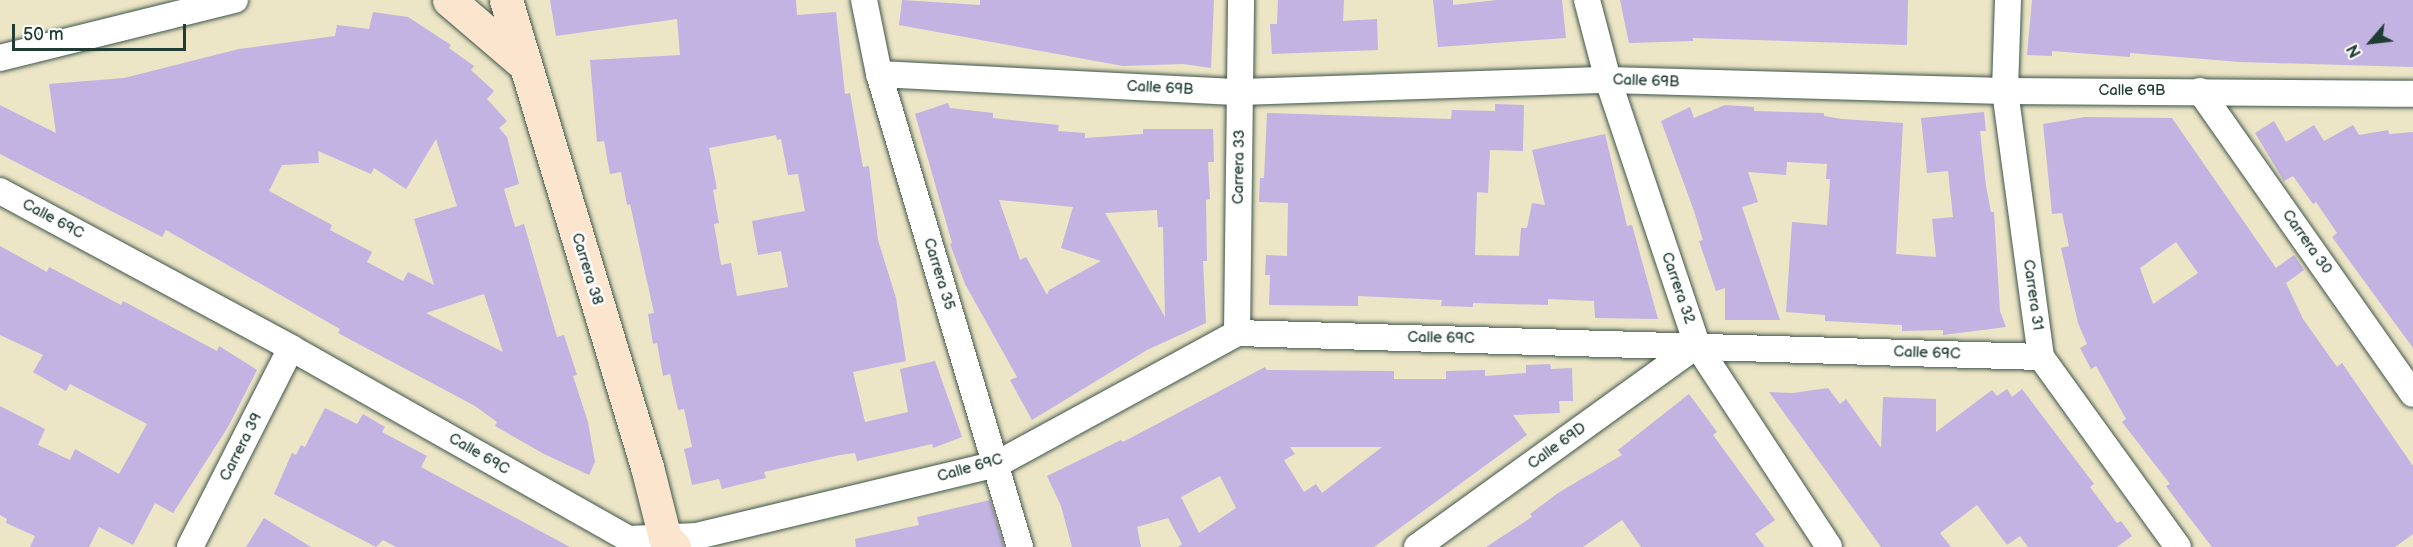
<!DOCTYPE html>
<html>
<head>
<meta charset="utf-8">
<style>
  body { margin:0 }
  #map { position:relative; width:2413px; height:547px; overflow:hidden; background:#ece5c6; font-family:"Balsamiq Sans",sans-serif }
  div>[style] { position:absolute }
  .building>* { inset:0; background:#c3b3e2 }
  .roads { filter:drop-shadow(0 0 2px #3e564a) drop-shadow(0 0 2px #3e564a) }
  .minor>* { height:26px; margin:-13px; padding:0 13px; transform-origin:13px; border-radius:13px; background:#fff }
  .secondary>* { height:33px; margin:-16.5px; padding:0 16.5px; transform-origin:16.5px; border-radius:16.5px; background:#fbe5cf }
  span { translate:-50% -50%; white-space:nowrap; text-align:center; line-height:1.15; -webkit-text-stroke:5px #fff; paint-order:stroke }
  .street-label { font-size:15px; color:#1f3d34 }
  .north { position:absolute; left:2341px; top:12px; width:60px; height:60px; -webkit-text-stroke:4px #fff; paint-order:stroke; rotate:242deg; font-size:16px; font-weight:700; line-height:24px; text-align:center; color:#1f3d34 }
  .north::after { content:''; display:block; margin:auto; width:21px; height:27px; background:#1f3d34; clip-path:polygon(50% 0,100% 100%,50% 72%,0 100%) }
  .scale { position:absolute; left:12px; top:24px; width:174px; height:27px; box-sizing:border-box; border:3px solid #1f3d34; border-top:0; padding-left:8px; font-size:18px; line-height:21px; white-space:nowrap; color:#1f3d34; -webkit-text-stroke:4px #fff; paint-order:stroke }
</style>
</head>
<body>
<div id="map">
  <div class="building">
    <div style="clip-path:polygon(evenodd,550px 0,796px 0,797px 15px,836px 12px,845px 94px,850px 93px,863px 167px,869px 166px,878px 240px,896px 298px,906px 361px,853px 372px,865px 422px,908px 412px,900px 369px,935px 361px,962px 437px,933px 448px,932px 444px,857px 461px,855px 453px,840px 455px,764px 472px,766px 478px,722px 489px,719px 479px,692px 485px,684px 449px,692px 447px,684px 409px,678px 410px,670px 374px,663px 376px,657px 343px,653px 344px,648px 314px,654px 313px,630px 204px,627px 205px,621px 172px,610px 174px,604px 141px,597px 142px,590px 60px,680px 55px,677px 19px,556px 36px,550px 0,776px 135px,777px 140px,781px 139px,788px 175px,798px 174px,805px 211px,752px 221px,758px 255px,781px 251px,788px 287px,737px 296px,731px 263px,721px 265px,714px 224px,719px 223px,713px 190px,717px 189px,709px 148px,776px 135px)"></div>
    <div style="clip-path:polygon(902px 0,980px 5px,980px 0,1214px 0,1211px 68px,1183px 64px,1123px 66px,899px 25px)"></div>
    <div style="clip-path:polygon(1278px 0,1344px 0,1343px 21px,1377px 19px,1378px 50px,1272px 54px,1270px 24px,1277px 24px)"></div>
    <div style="clip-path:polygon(1433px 0,1453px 0,1453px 5px,1497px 0,1562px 0,1566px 38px,1438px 47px)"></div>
    <div style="clip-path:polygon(1620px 0,1908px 0,1907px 45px,1693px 38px,1693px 41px,1629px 43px)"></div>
    <div style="clip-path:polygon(2032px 0,2413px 0,2413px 67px,2240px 62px,2130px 53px,2130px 57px,2052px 51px,2052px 56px,2027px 55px)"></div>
    <div style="clip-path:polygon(evenodd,373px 12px,408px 17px,451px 45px,449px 48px,474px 66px,471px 70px,494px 91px,487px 99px,507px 121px,499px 128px,507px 137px,519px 184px,504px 189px,515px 227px,524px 224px,557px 337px,564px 335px,577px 375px,573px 376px,588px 422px,595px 462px,589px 475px,544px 454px,495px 426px,497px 422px,475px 406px,338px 333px,340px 329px,166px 230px,162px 237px,0 154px,0 105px,56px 133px,49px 84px,124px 78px,239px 49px,335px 36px,337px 25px,369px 29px,373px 12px,436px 139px,457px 206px,414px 219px,434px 285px,408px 272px,403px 281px,367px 262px,372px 252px,330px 230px,332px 225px,269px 191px,282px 165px,319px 163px,318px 151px,371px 174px,374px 168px,406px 189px,436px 139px,373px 12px,484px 294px,503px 352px,426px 313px,484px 294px)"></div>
    <div style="clip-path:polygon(evenodd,948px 103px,950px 108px,993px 113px,993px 118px,1059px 125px,1058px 131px,1085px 133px,1085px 138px,1143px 134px,1143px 129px,1213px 129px,1214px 162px,1208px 162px,1210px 199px,1206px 200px,1207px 261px,1203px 261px,1206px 323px,1147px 350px,1032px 420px,1010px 380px,1017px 377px,965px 284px,950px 244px,952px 243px,915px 114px,948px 103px,999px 200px,1073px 207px,1061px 248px,1101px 261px,1049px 290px,1047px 295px,1026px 257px,1020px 260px,999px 200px,948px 103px,1157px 210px,1158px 227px,1163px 227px,1165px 317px,1105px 213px,1157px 210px)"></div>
    <div style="clip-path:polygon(1495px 104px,1524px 105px,1523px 151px,1490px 150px,1488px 193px,1477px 192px,1475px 255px,1519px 256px,1521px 228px,1527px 228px,1532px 203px,1545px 205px,1532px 150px,1605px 134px,1627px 226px,1632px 225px,1658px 319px,1595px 318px,1594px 301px,1548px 299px,1548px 305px,1473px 303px,1473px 307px,1441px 306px,1442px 300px,1358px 296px,1358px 306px,1269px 305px,1270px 275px,1265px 275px,1266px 255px,1287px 256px,1288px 203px,1259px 202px,1260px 178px,1264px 178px,1267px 113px,1451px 119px,1452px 110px,1495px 111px)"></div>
    <div style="clip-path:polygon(1725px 105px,1754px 107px,1754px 111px,1824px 113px,1824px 116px,1842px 119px,1903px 123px,1896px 254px,1936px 257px,1932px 219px,1953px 217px,1948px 171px,1927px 173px,1921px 118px,1984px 112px,1986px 131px,1980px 131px,1986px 186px,1991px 212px,1994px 212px,2000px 311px,2006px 327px,1943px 335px,1943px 330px,1902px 331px,1902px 325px,1825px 321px,1825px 315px,1786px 312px,1792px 222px,1827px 225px,1830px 179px,1826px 179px,1827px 164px,1787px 162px,1786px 175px,1748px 172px,1758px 202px,1742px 207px,1780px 320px,1725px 320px,1725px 288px,1716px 291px,1699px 241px,1703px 240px,1694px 211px,1661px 121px,1690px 107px,1694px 118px)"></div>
    <div style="clip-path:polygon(evenodd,2085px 117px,2172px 118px,2276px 268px,2294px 255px,2304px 270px,2286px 283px,2303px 319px,2337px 367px,2342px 363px,2413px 466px,2413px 534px,2395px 547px,2212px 547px,2185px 512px,2166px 486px,2170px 484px,2122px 422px,2126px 419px,2096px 366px,2091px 369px,2080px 348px,2087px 344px,2078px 323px,2061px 248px,2069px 246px,2062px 213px,2052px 214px,2043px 124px,2085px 117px,2176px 242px,2198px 273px,2153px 304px,2140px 268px,2176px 242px)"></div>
    <div style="clip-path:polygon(2274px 121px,2286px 142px,2314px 125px,2324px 141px,2353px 125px,2359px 135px,2388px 130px,2389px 134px,2413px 132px,2413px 348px,2332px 237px,2337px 233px,2316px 202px,2313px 204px,2293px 176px,2284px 181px,2255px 133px)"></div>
    <div style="clip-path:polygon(0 246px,47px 272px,49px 267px,121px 305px,123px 301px,217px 351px,219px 346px,257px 370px,228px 427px,173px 513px,155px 503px,133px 545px,99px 527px,89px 547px,30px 547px,35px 536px,6px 523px,7px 519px,0 515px,0 406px,45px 429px,38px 445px,70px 460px,75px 449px,119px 474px,147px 424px,70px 384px,66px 391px,33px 372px,43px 355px,0 335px)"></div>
    <div style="clip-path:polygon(evenodd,1550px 364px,1551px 369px,1572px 368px,1573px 401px,1559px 401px,1560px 413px,1513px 415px,1527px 435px,1374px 547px,1178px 547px,1182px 544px,1168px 518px,1137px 527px,1141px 547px,1072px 547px,1061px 506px,1047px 476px,1121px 440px,1123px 442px,1265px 367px,1267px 370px,1394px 371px,1394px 379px,1446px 379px,1446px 371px,1485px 370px,1485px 376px,1526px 373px,1526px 365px,1550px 364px,1290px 447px,1382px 447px,1322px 493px,1316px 484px,1304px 492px,1284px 460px,1295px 454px,1290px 447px,1550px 364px,1220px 476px,1236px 508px,1199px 533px,1181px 497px,1220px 476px)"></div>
    <div style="clip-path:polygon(1828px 388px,1840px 404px,1846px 399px,1881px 448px,1883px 397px,1936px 399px,1936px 432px,1992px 390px,1997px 396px,2007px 389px,2012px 397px,2022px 389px,2094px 484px,2090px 487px,2117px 523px,2121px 521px,2132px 536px,2117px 547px,2028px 547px,2020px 536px,2007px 545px,1977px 505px,1940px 533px,1951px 547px,1881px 547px,1769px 392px,1793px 393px)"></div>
    <div style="clip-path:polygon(1689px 394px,1717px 432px,1713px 435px,1775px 520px,1755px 534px,1765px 547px,1641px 547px,1622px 520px,1583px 547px,1486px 547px,1532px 517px,1530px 514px,1558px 493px,1622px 455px,1618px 450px)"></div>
    <div style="clip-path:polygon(325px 408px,357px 424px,363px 414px,385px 427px,382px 432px,427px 456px,421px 467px,570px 547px,396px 547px,383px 540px,376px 547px,274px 494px,292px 453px,296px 455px,301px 445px,305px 447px)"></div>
    <div style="clip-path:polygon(990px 500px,1004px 547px,856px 547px,855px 539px,919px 525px,917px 517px)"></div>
    <div style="clip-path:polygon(264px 518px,311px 547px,246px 547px)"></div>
  </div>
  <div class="roads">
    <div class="minor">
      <div style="left:864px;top:0;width:76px;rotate:78.5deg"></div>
      <div style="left:879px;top:74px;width:494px;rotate:73.4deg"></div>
      <div style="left:1587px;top:0;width:83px;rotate:75.3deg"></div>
      <div style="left:1608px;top:80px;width:280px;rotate:71.4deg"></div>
      <div style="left:1697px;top:345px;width:241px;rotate:56.8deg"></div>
      <div style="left:2008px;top:0;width:91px;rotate:91.9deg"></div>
      <div style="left:2005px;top:91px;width:268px;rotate:82.3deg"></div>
      <div style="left:2041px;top:357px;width:234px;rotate:54.2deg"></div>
      <div style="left:0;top:58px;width:242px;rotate:-13.9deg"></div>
      <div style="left:879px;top:74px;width:361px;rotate:2.9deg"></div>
      <div style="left:1240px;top:92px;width:368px;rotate:-1.9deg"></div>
      <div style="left:1608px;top:80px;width:397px;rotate:1.6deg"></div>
      <div style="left:2005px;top:91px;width:408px;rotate:0.4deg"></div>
      <div style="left:2200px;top:91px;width:370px;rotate:54.9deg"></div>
      <div style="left:0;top:191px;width:331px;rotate:28.3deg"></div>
      <div style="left:291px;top:348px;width:388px;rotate:29.5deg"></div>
      <div style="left:629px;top:539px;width:68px;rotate:-2.5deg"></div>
      <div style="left:697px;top:536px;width:309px;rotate:-13.5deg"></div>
      <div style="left:997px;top:464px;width:273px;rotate:-28.6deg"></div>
      <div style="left:1237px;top:333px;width:804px;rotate:1.71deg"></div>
      <div style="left:1237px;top:333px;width:333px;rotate:-89.3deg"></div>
      <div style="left:190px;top:547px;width:223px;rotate:-63.1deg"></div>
      <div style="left:1417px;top:547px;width:345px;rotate:-35.8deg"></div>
    </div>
    <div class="secondary">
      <div style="left:449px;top:0;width:100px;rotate:40.5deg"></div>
      <div style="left:506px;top:0;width:488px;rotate:73.2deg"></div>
      <div style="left:647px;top:467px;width:73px;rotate:75.8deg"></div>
      <div style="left:665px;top:538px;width:13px;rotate:45deg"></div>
    </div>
  </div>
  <div class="street-label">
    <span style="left:1646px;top:81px;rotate:2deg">Calle 69B</span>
    <span style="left:1160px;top:88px;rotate:3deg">Calle 69B</span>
    <span style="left:2132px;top:91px">Calle 69B</span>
    <span style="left:1239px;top:167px;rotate:-89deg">Carrera 33</span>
    <span style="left:53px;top:219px;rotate:28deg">Calle 69C</span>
    <span style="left:2307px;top:242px;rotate:55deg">Carrera 30</span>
    <span style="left:587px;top:269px;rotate:73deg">Carrera 38</span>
    <span style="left:939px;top:274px;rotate:73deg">Carrera 35</span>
    <span style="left:1678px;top:288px;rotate:71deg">Carrera 32</span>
    <span style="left:2033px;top:295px;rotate:82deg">Carrera 31</span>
    <span style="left:1441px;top:338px;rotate:1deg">Calle 69C</span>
    <span style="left:1927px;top:353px;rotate:2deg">Calle 69C</span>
    <span style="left:1557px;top:446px;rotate:-36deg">Calle 69D</span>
    <span style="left:241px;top:447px;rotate:-63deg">Carrera 39</span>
    <span style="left:479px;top:454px;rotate:30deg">Calle 69C</span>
    <span style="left:970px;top:468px;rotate:-16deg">Calle 69C</span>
  </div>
  <div class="north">N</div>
  <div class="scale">50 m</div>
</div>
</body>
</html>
